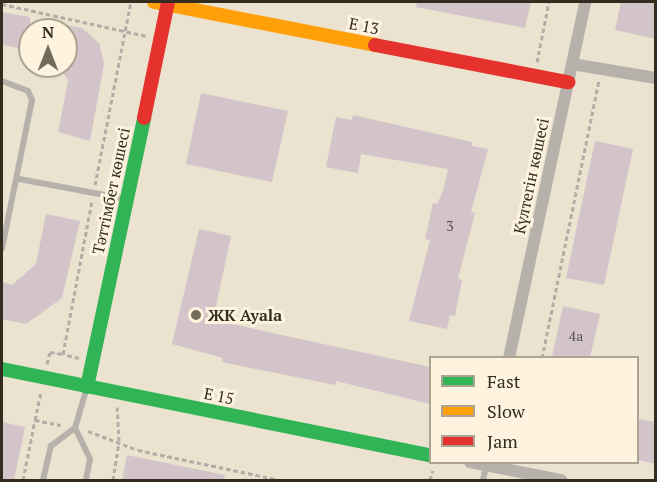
<!DOCTYPE html>
<html>
<head>
<meta charset="utf-8">
<style>
  body { margin:0 }
  #map { position:relative; width:657px; height:482px; overflow:hidden; background:#ebe2d0; font-family:"PT Serif",serif }
  div>[style] { position:absolute }
  .building>* { inset:0; background:#d2c4c9 }
  .path>* { height:3px; margin-top:-1.5px; transform-origin:0; background:repeating-linear-gradient(90deg,#b2ada6 0 4.5px,transparent 0 7.5px) }
  .lane>* { height:6px; margin:-3px; padding:0 3px; transform-origin:3px; border-radius:3px; background:#b6b2ab }
  .street>* { height:12px; margin:-6px; padding:0 6px; transform-origin:6px; border-radius:6px; background:#b6b2ab }
  .fast>* { height:14px; margin:-7px; padding:0 7px; transform-origin:7px; border-radius:7px; background:#30b455 }
  .slow>* { height:14px; margin:-7px; padding:0 7px; transform-origin:7px; border-radius:7px; background:#ff9f0a }
  .jam>* { height:14px; margin:-7px; padding:0 7px; transform-origin:7px; border-radius:7px; background:#e5322d }
  .dots>* { width:16px; height:16px; translate:-50% -50%; box-sizing:border-box; border:3px solid #fef3df; border-radius:50% }
  span { translate:-50% -50%; white-space:nowrap; text-align:center; line-height:1.15; -webkit-text-stroke:6px #fef3df; paint-order:stroke }
  .number-label { font-size:14px; color:#5b524a }
  .number-label span { -webkit-text-stroke-width:0 }
  .street-label { font-size:16px; color:#332c1f }
  .poi-label { font-size:16px; color:#332c1f; font-weight:700 }
  .left { translate:0 -50%; text-align:left }
  .frame { position:absolute; inset:0; border:3px solid #332c1f; pointer-events:none }
  .legend { position:absolute; left:429px; top:356px; width:210px; height:108px; box-sizing:border-box; background:#fef3df; border:2px solid #ada392; margin:0; padding:8px 10px; list-style:none; font-size:18px; color:#332c1f }
  .legend li { display:flex; align-items:center; gap:12px; height:30px }
  .legend b { width:30px; border:2px solid #ada392 }
  .north { position:absolute; left:18px; top:18px; width:60px; height:60px; box-sizing:border-box; background:#fef3df; border:2px solid #ada392; border-radius:50%; rotate:0deg; font-size:16px; font-weight:700; line-height:24px; text-align:center; color:#332c1f }
  .north::after { content:''; display:block; margin:auto; width:21px; height:27px; background:#736c5d; clip-path:polygon(50% 0,100% 100%,50% 72%,0 100%) }
</style>
</head>
<body>
<div id="map">
  <div class="building">
    <div style="clip-path:polygon(417px 2px,531px 2px,525px 28px,416px 7px)"></div>
    <div style="clip-path:polygon(621px 2px,656px 2px,656px 39px,615px 30px)"></div>
    <div style="clip-path:polygon(2px 12px,30px 17px,30px 50px,2px 45px)"></div>
    <div style="clip-path:polygon(66px 25px,82px 28px,99px 43px,104px 64px,90px 141px,58px 132px,68px 81px,60px 66px,66px 66px)"></div>
    <div style="clip-path:polygon(201px 93px,288px 111px,272px 182px,186px 164px)"></div>
    <div style="clip-path:polygon(353px 115px,472px 142px,472px 146px,488px 149px,471px 212px,475px 213px,458px 279px,462px 280px,455px 316px,450px 315px,447px 329px,409px 321px,430px 240px,425px 239px,433px 203px,437px 204px,443px 191px,448px 169px,361px 154px,358px 173px,326px 167px,336px 117px,352px 120px)"></div>
    <div style="clip-path:polygon(595px 141px,633px 149px,604px 285px,566px 278px)"></div>
    <div style="clip-path:polygon(46px 214px,80px 221px,62px 298px,26px 324px,2px 319px,2px 282px,12px 285px,36px 264px)"></div>
    <div style="clip-path:polygon(199px 229px,231px 236px,213px 320px,430px 367px,430px 404px,336px 381px,335px 385px,222px 362px,223px 358px,172px 344px)"></div>
    <div style="clip-path:polygon(563px 306px,600px 314px,590px 357px,552px 357px)"></div>
    <div style="clip-path:polygon(638px 419px,656px 422px,656px 464px,638px 460px)"></div>
    <div style="clip-path:polygon(2px 422px,25px 427px,14px 480px,2px 480px)"></div>
    <div style="clip-path:polygon(127px 455px,225px 475px,224px 480px,122px 480px)"></div>
  </div>
  <div class="path">
    <div style="left:2px;top:4px;width:148px;rotate:12.5deg"></div>
    <div style="left:537px;top:62px;width:61px;rotate:-78.7deg"></div>
    <div style="left:95px;top:185px;width:187px;rotate:-78.9deg"></div>
    <div style="left:79px;top:358px;width:16px;rotate:-166deg"></div>
    <div style="left:63px;top:354px;width:156px;rotate:-79.3deg"></div>
    <div style="left:542px;top:358px;width:284px;rotate:-78.4deg"></div>
    <div style="left:47px;top:364px;width:12px;rotate:-76deg"></div>
    <div style="left:50px;top:352px;width:13px;rotate:9deg"></div>
    <div style="left:35px;top:420px;width:30px;rotate:-78deg"></div>
    <div style="left:88px;top:431px;width:53px;rotate:20.8deg"></div>
    <div style="left:138px;top:450px;width:145px;rotate:11.9deg"></div>
    <div style="left:23px;top:480px;width:61px;rotate:-78.7deg"></div>
    <div style="left:35px;top:420px;width:26px;rotate:11deg"></div>
    <div style="left:113px;top:480px;width:39px;rotate:-81deg"></div>
    <div style="left:119px;top:441px;width:34px;rotate:-93deg"></div>
    <div style="left:430px;top:480px;width:10px;rotate:-73deg"></div>
  </div>
  <div class="lane">
    <div style="left:2px;top:81px;width:28px;rotate:21deg"></div>
    <div style="left:28px;top:91px;width:10px;rotate:66deg"></div>
    <div style="left:32px;top:100px;width:152px;rotate:101.4deg"></div>
    <div style="left:19px;top:179px;width:109px;rotate:10.6deg"></div>
    <div style="left:75px;top:428px;width:34px;rotate:64deg"></div>
    <div style="left:90px;top:459px;width:21px;rotate:101deg"></div>
    <div style="left:43px;top:480px;width:35px;rotate:-77deg"></div>
    <div style="left:51px;top:446px;width:30px;rotate:-37deg"></div>
    <div style="left:75px;top:428px;width:43px;rotate:-73.7deg"></div>
    <div style="left:483px;top:480px;width:14px;rotate:-78deg"></div>
  </div>
  <div class="street">
    <div style="left:572px;top:64px;width:85px;rotate:9.5deg"></div>
    <div style="left:509px;top:358px;width:364px;rotate:-77.9deg"></div>
    <div style="left:470px;top:462px;width:93px;rotate:11.2deg"></div>
  </div>
  <div class="fast">
    <div style="left:2px;top:369px;width:437px;rotate:11.4deg"></div>
    <div style="left:87px;top:387px;width:275px;rotate:-78deg"></div>
  </div>
  <div class="slow">
    <div style="left:154px;top:2px;width:225px;rotate:11deg"></div>
  </div>
  <div class="jam">
    <div style="left:375px;top:45px;width:197px;rotate:10.9deg"></div>
    <div style="left:144px;top:118px;width:118px;rotate:-78.3deg"></div>
  </div>
  <div class="dots">
    <div style="left:196px;top:315px;background:#736c5d"></div>
  </div>
  <div class="number-label">
    <span style="left:450px;top:226px">3</span>
    <span style="left:576px;top:336px">4а</span>
  </div>
  <div class="street-label">
    <span style="left:364px;top:26px;rotate:11deg">E 13</span>
    <span style="left:531px;top:176px;rotate:-78deg">Күлтегін көшесі</span>
    <span style="left:111px;top:191px;rotate:-78deg">Тәттімбет көшесі</span>
    <span style="left:219px;top:396px;rotate:11deg">E 15</span>
  </div>
  <div class="poi-label">
    <span class="left" style="left:208px;top:315px">ЖК Ayala</span>
  </div>
  <div class="frame"></div>
  <ul class="legend">
  <li><b style="height:8px;background:#30b455"></b>Fast</li>
  <li><b style="height:8px;background:#ff9f0a"></b>Slow</li>
  <li><b style="height:8px;background:#e5322d"></b>Jam</li>
  </ul>
  <div class="north">N</div>
</div>
</body>
</html>
